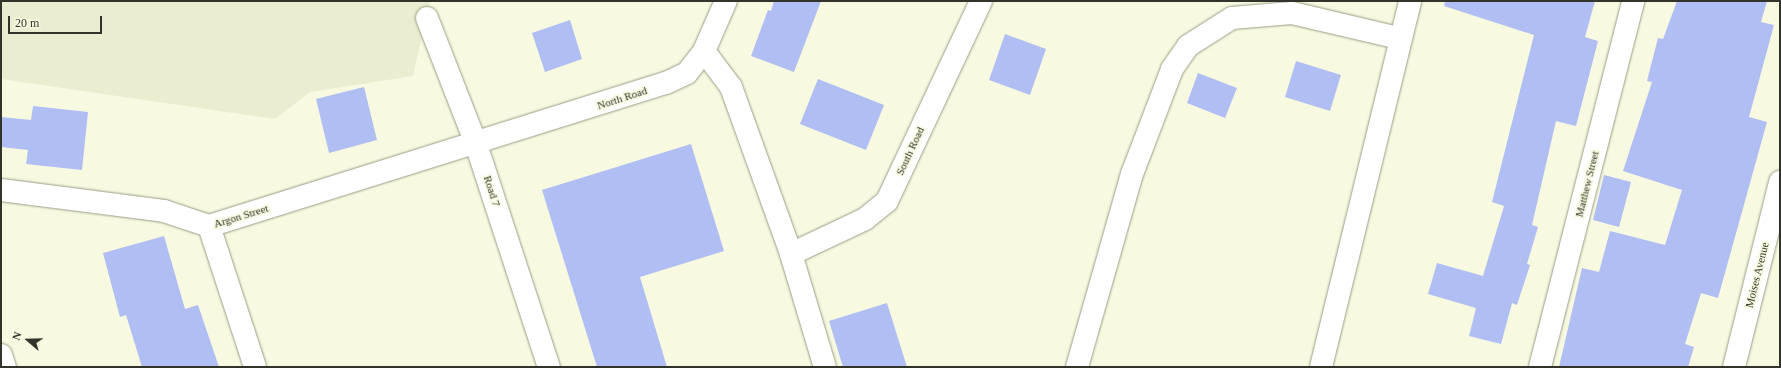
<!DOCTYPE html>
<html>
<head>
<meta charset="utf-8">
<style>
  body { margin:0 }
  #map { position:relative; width:1781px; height:368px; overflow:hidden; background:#f7f9e1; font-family:"Times New Roman",serif }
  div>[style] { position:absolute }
  .built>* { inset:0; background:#eaedcf }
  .building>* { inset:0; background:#b0bef4 }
  .roads { filter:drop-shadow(0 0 1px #9a9c86) drop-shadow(0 0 1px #9a9c86) }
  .street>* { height:22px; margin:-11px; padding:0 11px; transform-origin:11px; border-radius:11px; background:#fff }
  .secondary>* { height:22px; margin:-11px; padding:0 11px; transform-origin:11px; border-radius:11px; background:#fff }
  span { translate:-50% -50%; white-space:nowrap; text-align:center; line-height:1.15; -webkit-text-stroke:3.5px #f7f9e1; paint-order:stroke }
  .street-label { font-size:11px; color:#32332a }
  .frame { position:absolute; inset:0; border:2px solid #32332a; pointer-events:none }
  .north { position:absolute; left:8px; top:320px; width:40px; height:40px; -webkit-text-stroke:3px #f7f9e1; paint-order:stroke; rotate:290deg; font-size:11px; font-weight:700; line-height:16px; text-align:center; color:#32332a }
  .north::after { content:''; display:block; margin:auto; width:14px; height:18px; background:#32332a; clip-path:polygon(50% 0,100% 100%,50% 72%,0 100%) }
  .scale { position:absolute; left:8px; top:16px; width:94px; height:18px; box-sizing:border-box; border:2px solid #32332a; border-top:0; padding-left:5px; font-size:12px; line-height:14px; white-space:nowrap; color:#32332a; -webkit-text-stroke:3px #f7f9e1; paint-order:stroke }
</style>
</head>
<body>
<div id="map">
  <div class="built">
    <div style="clip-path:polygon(1px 1px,430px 1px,413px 76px,310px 92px,275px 119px,1px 79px)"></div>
  </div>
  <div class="building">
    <div style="clip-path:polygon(774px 1px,821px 1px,794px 72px,751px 56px,768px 10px,771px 11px)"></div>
    <div style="clip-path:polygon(1445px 1px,1595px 1px,1585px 37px,1598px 41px,1576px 126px,1556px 121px,1532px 225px,1538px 227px,1527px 264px,1530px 265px,1517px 305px,1512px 303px,1501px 344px,1469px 336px,1476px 308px,1428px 294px,1437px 263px,1483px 276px,1504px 206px,1492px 202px,1534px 35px,1444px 6px)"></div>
    <div style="clip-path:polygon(1677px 1px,1767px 1px,1761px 22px,1774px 25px,1749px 117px,1767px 122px,1718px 298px,1701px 293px,1685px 344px,1694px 347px,1688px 367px,1559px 367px,1582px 268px,1599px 272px,1610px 231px,1665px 245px,1682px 190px,1623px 171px,1652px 82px,1647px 81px,1658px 38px,1663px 39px)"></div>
    <div style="clip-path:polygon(570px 20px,582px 59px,545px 72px,532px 33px)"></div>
    <div style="clip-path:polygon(1005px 34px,1046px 49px,1030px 95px,989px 80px)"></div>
    <div style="clip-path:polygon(1296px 61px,1341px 75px,1330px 111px,1285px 97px)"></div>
    <div style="clip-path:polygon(1198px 73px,1237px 88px,1225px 118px,1187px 103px)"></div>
    <div style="clip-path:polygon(818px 79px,884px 105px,866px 150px,800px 124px)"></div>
    <div style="clip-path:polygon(364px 87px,377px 140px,329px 153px,316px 99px)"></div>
    <div style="clip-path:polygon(33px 106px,88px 112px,82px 170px,26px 164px,28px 150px,1px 147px,1px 117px,31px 120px)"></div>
    <div style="clip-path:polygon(691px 144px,724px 251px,640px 277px,667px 367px,597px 367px,542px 190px)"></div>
    <div style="clip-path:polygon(1604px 175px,1631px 182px,1619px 227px,1593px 220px)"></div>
    <div style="clip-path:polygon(164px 236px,185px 309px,198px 305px,219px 367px,142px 367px,126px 315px,120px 317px,103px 253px)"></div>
    <div style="clip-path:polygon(887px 303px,907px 367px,843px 367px,829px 321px)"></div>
  </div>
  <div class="roads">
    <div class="street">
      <div style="left:427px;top:18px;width:135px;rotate:68.7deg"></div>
      <div style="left:704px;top:51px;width:45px;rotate:53.1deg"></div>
      <div style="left:731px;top:87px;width:177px;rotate:70.2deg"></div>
      <div style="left:791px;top:254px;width:118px;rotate:73.3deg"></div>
      <div style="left:209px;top:226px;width:148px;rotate:71.9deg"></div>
      <div style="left:791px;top:254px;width:82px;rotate:-25.3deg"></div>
      <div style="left:865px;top:219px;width:28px;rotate:-39deg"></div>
      <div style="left:887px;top:201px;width:221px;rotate:-64.8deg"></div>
      <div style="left:1px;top:355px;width:13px;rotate:72deg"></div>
      <div style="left:1077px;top:367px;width:201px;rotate:-74.1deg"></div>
      <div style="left:1132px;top:174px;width:112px;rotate:-69.1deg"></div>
      <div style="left:1172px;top:69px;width:28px;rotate:-55deg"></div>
      <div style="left:1188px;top:46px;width:52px;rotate:-32.5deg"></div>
      <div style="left:1232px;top:18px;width:60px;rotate:-4.8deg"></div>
      <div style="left:1292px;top:13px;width:110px;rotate:13.2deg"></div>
      <div style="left:1321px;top:367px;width:377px;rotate:-76.3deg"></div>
      <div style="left:1540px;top:367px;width:378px;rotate:-75.7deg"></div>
      <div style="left:1734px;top:367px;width:191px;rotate:-76deg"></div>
    </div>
    <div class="secondary">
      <div style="left:476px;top:144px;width:235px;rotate:71.9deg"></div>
      <div style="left:1px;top:190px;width:164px;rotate:7.3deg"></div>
      <div style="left:164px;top:211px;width:47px;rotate:18.4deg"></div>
      <div style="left:209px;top:226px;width:479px;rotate:-17.4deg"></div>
      <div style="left:666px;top:83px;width:23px;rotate:-25deg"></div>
      <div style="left:687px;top:73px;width:28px;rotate:-52deg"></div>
      <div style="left:704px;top:51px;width:55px;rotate:-66.3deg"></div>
    </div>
  </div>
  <div class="street-label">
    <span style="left:622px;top:98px;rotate:-18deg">North Road</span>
    <span style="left:910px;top:151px;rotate:-65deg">South Road</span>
    <span style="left:1587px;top:184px;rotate:-76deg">Matthew Street</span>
    <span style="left:492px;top:191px;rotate:72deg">Road 7</span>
    <span style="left:241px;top:216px;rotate:-17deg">Argon Street</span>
    <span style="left:1757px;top:275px;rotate:-76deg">Moises Avenue</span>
  </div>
  <div class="frame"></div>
  <div class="north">N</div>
  <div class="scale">20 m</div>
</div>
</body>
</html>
